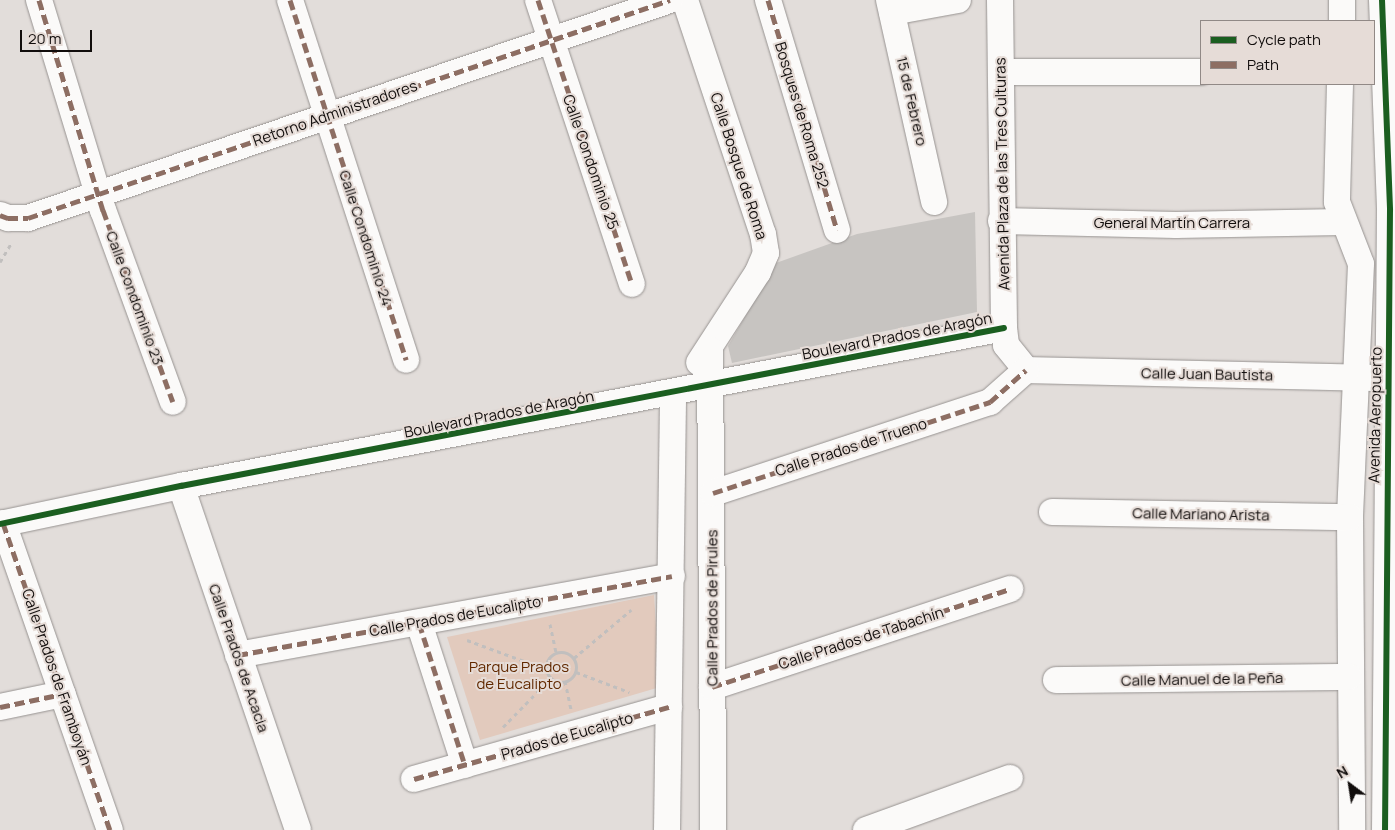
<!DOCTYPE html>
<html>
<head>
<meta charset="utf-8">
<style>
  body { margin:0 }
  #map { position:relative; width:1395px; height:830px; overflow:hidden; background:#e2ddda; font-family:Manrope,sans-serif }
  div>[style] { position:absolute }
  .green>* { inset:0; background:#e2cabd }
  .building>* { inset:0; background:#c7c4c1 }
  .path>* { height:3px; margin-top:-1.5px; transform-origin:0; background:repeating-linear-gradient(90deg,#c1bfbe 0 4px,transparent 0 8px) }
  .path>.ring { margin:-1.5px; padding:0; box-sizing:content-box; background:none; border:3px solid #c1bfbe; border-radius:50% }
  .roads { filter:drop-shadow(0 0 1px #979391) drop-shadow(0 0 1px #979391) }
  .minor>* { height:26px; margin:-13px; padding:0 13px; transform-origin:13px; border-radius:13px; background:#fbfaf9 }
  .quiet>* { height:5px; margin-top:-2.5px; transform-origin:0; background:repeating-linear-gradient(90deg,#8d6e63 0 10px,transparent 0 15px) }
  .cycleway>* { height:6px; margin:-3px; padding:0 3px; transform-origin:3px; border-radius:3px; background:#1b5e20 }
  span { translate:-50% -50%; white-space:nowrap; text-align:center; line-height:1.15; -webkit-text-stroke:4px #e6dcd7; paint-order:stroke }
  .street-label { font-size:15px; color:#110d0c }
  .park-label { font-size:15px; color:#622900 }
  .legend { position:absolute; left:1200px; top:20px; width:175px; height:65px; box-sizing:border-box; background:#e6dcd7; border:1px solid #918986; margin:0; padding:6px 9px; list-style:none; font-size:15px; color:#110d0c }
  .legend li { display:flex; align-items:center; gap:10px; height:25px }
  .legend b { width:25px; border:1px solid #918986 }
  .north { position:absolute; left:1325px; top:760px; width:50px; height:50px; -webkit-text-stroke:4px #e6dcd7; paint-order:stroke; rotate:329deg; font-size:14px; font-weight:700; line-height:20px; text-align:center; color:#110d0c }
  .north::after { content:''; display:block; margin:auto; width:18px; height:22px; background:#110d0c; clip-path:polygon(50% 0,100% 100%,50% 72%,0 100%) }
  .scale { position:absolute; left:20px; top:30px; width:72px; height:22px; box-sizing:border-box; border:2px solid #110d0c; border-top:0; padding-left:6px; font-size:15px; line-height:18px; white-space:nowrap; color:#110d0c; -webkit-text-stroke:4px #e6dcd7; paint-order:stroke }
</style>
</head>
<body>
<div id="map">
  <div class="green">
    <div style="clip-path:polygon(654px 595px,660px 687px,480px 740px,447px 637px)"></div>
  </div>
  <div class="building">
    <div style="clip-path:polygon(975px 212px,977px 312px,732px 363px,728px 346px,776px 263px,857px 234px)"></div>
  </div>
  <div class="path">
    <div style="left:0;top:262px;width:23px;rotate:-59deg"></div>
    <div style="left:550px;top:624px;width:29px;rotate:78deg"></div>
    <div style="left:467px;top:640px;width:84px;rotate:20.2deg"></div>
    <div class="ring" style="left:546px;top:652px;width:27px;height:27px"></div>
    <div style="left:574px;top:658px;width:75px;rotate:-40.1deg"></div>
    <div style="left:576px;top:672px;width:57px;rotate:20.7deg"></div>
    <div style="left:565px;top:681px;width:30px;rotate:78deg"></div>
    <div style="left:503px;top:727px;width:69px;rotate:-45.6deg"></div>
  </div>
  <div class="roads">
    <div class="minor">
      <div style="left:39px;top:0;width:220px;rotate:73.1deg"></div>
      <div style="left:103px;top:210px;width:204px;rotate:70deg"></div>
      <div style="left:290px;top:0;width:378px;rotate:72.1deg"></div>
      <div style="left:538px;top:0;width:299px;rotate:71.7deg"></div>
      <div style="left:685px;top:0;width:247px;rotate:71.6deg"></div>
      <div style="left:763px;top:234px;width:19px;rotate:81deg"></div>
      <div style="left:766px;top:253px;width:21px;rotate:113deg"></div>
      <div style="left:758px;top:272px;width:108px;rotate:123deg"></div>
      <div style="left:768px;top:0;width:240px;rotate:73.3deg"></div>
      <div style="left:889px;top:0;width:207px;rotate:77.4deg"></div>
      <div style="left:1000px;top:0;width:328px;rotate:89.3deg"></div>
      <div style="left:1004px;top:328px;width:17px;rotate:83deg"></div>
      <div style="left:1006px;top:345px;width:32px;rotate:51deg"></div>
      <div style="left:1382px;top:0;width:210px;rotate:87.8deg"></div>
      <div style="left:1390px;top:210px;width:620px;rotate:90.46deg"></div>
      <div style="left:892px;top:12px;width:67px;rotate:-10.3deg"></div>
      <div style="left:1342px;top:21px;width:21px;rotate:-90deg"></div>
      <div style="left:1001px;top:72px;width:200px"></div>
      <div style="left:1340px;top:84px;width:118px;rotate:91.5deg"></div>
      <div style="left:1337px;top:202px;width:66px;rotate:68.8deg"></div>
      <div style="left:1361px;top:264px;width:253px;rotate:92.5deg"></div>
      <div style="left:1350px;top:517px;width:313px;rotate:89.6deg"></div>
      <div style="left:0;top:215px;width:9px;rotate:21deg"></div>
      <div style="left:8px;top:218px;width:20px"></div>
      <div style="left:28px;top:218px;width:678px;rotate:-18.76deg"></div>
      <div style="left:1001px;top:221px;width:175px;rotate:1.3deg"></div>
      <div style="left:1176px;top:225px;width:166px;rotate:-1deg"></div>
      <div style="left:710px;top:350px;width:480px;rotate:89.6deg"></div>
      <div style="left:1026px;top:370px;width:346px;rotate:1.3deg"></div>
      <div style="left:181px;top:486px;width:363px;rotate:71.2deg"></div>
      <div style="left:713px;top:493px;width:292px;rotate:-18.2deg"></div>
      <div style="left:990px;top:402px;width:48px;rotate:-41.6deg"></div>
      <div style="left:1052px;top:512px;width:298px;rotate:1deg"></div>
      <div style="left:3px;top:523px;width:325px;rotate:70.8deg"></div>
      <div style="left:0;top:524px;width:185px;rotate:-11.9deg"></div>
      <div style="left:181px;top:486px;width:838px;rotate:-10.87deg"></div>
      <div style="left:419px;top:623px;width:149px;rotate:72.1deg"></div>
      <div style="left:238px;top:655px;width:441px;rotate:-10.3deg"></div>
      <div style="left:1056px;top:680px;width:293px;rotate:-0.6deg"></div>
      <div style="left:712px;top:687px;width:314px;rotate:-18.2deg"></div>
      <div style="left:0;top:707px;width:64px;rotate:-11.7deg"></div>
      <div style="left:414px;top:779px;width:265px;rotate:-15.8deg"></div>
      <div style="left:667px;top:830px;width:436px;rotate:-89.2deg"></div>
      <div style="left:866px;top:830px;width:153px;rotate:-19.9deg"></div>
    </div>
  </div>
  <div class="quiet">
    <div style="left:39px;top:0;width:220px;rotate:73.1deg"></div>
    <div style="left:103px;top:210px;width:204px;rotate:70deg"></div>
    <div style="left:290px;top:0;width:378px;rotate:72.1deg"></div>
    <div style="left:538px;top:0;width:299px;rotate:71.7deg"></div>
    <div style="left:768px;top:0;width:240px;rotate:73.3deg"></div>
    <div style="left:0;top:215px;width:9px;rotate:21deg"></div>
    <div style="left:8px;top:218px;width:20px"></div>
    <div style="left:28px;top:218px;width:678px;rotate:-18.76deg"></div>
    <div style="left:713px;top:493px;width:292px;rotate:-18.2deg"></div>
    <div style="left:990px;top:402px;width:48px;rotate:-41.6deg"></div>
    <div style="left:3px;top:523px;width:325px;rotate:70.8deg"></div>
    <div style="left:419px;top:623px;width:149px;rotate:72.1deg"></div>
    <div style="left:238px;top:655px;width:441px;rotate:-10.3deg"></div>
    <div style="left:712px;top:687px;width:314px;rotate:-18.2deg"></div>
    <div style="left:0;top:707px;width:64px;rotate:-11.7deg"></div>
    <div style="left:414px;top:779px;width:265px;rotate:-15.8deg"></div>
  </div>
  <div class="cycleway">
    <div style="left:1382px;top:0;width:210px;rotate:87.8deg"></div>
    <div style="left:1390px;top:210px;width:620px;rotate:90.46deg"></div>
    <div style="left:0;top:524px;width:185px;rotate:-11.9deg"></div>
    <div style="left:181px;top:486px;width:838px;rotate:-10.87deg"></div>
  </div>
  <div class="street-label">
    <span style="left:912px;top:101px;rotate:77deg">15 de Febrero</span>
    <span style="left:335px;top:113px;rotate:-19deg">Retorno Administradores</span>
    <span style="left:802px;top:115px;rotate:73deg">Bosques de Roma 252</span>
    <span style="left:591px;top:162px;rotate:71deg">Calle Condominio 25</span>
    <span style="left:739px;top:166px;rotate:72deg">Calle Bosque de Roma</span>
    <span style="left:1002px;top:174px;rotate:-91deg">Avenida Plaza de las Tres Culturas</span>
    <span style="left:1172px;top:223px">General Martín Carrera</span>
    <span style="left:366px;top:238px;rotate:72deg">Calle Condominio 24</span>
    <span style="left:135px;top:298px;rotate:70deg">Calle Condominio 23</span>
    <span style="left:897px;top:336px;rotate:-11deg">Boulevard Prados de Aragón</span>
    <span style="left:1207px;top:374px;rotate:1deg">Calle Juan Bautista</span>
    <span style="left:499px;top:414px;rotate:-11deg">Boulevard Prados de Aragón</span>
    <span style="left:1375px;top:415px;rotate:-89deg">Avenida Aeropuerto</span>
    <span style="left:851px;top:447px;rotate:-18deg">Calle Prados de Trueno</span>
    <span style="left:1201px;top:514px;rotate:1deg">Calle Mariano Arista</span>
    <span style="left:712px;top:608px;rotate:-90deg">Calle Prados de Pirules</span>
    <span style="left:455px;top:616px;rotate:-10deg">Calle Prados de Eucalipto</span>
    <span style="left:861px;top:638px;rotate:-18deg">Calle Prados de Tabachín</span>
    <span style="left:239px;top:658px;rotate:71deg">Calle Prados de Acacia</span>
    <span style="left:57px;top:677px;rotate:71deg">Calle Prados de Framboyán</span>
    <span style="left:1202px;top:679px;rotate:-1deg">Calle Manuel de la Peña</span>
    <span style="left:567px;top:736px;rotate:-16deg">Prados de Eucalipto</span>
  </div>
  <div class="park-label">
    <span style="left:519px;top:675px">Parque Prados<br>de Eucalipto</span>
  </div>
  <ul class="legend">
  <li><b style="height:6px;background:#1b5e20"></b>Cycle path</li>
  <li><b style="height:6px;background:#8d6e63"></b>Path</li>
  </ul>
  <div class="north">N</div>
  <div class="scale">20 m</div>
</div>
</body>
</html>
